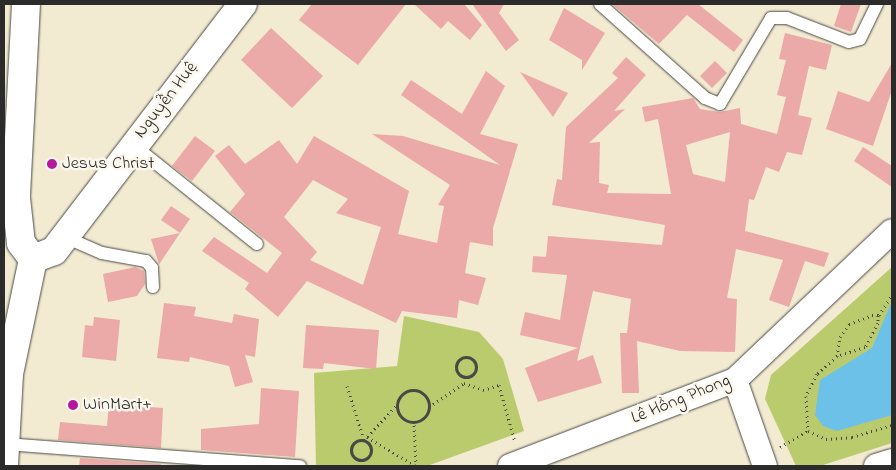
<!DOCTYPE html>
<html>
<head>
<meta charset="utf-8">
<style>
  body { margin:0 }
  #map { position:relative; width:896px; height:470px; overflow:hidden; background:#f2ead1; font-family:"Indie Flower",sans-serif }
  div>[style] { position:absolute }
  .green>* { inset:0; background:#bacb6e }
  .water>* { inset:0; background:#6cc1e9 }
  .building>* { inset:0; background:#eba9a7 }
  .path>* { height:3px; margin-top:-1.5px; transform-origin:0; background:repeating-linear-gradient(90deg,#494844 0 1px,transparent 0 5px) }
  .path>.ring { margin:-1.5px; padding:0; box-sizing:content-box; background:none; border:3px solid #494844; border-radius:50% }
  .roads { filter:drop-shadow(0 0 1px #494844) drop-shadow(0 0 1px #494844) }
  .service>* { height:12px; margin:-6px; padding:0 6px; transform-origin:6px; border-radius:6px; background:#fff }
  .minor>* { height:24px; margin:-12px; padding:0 12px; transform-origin:12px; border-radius:12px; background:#fff }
  .tertiary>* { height:28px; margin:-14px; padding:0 14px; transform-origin:14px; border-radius:14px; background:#fff }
  .secondary>* { height:28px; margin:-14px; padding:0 14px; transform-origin:14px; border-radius:14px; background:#fff }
  .dots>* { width:14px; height:14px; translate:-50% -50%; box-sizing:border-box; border:2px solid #fbf7ec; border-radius:50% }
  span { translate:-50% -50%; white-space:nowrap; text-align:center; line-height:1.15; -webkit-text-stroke:5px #fbf7ec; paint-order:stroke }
  .street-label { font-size:18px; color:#2b2b2b }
  .poi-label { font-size:18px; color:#2b2b2b }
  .left { translate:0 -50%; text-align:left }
  .frame { position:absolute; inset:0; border:5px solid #2b2b2b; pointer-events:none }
</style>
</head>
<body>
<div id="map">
  <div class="green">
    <div style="clip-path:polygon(892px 267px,892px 443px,820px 466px,796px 466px,765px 399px,771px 375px)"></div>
    <div style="clip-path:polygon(404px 316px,479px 332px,503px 359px,524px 431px,427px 466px,316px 466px,314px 373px,397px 366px)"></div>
  </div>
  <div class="water">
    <div style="clip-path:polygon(892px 301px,892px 415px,837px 431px,823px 426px,815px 415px,820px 380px,872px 348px)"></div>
  </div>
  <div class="building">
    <div style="clip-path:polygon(312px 4px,406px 4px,358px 65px,299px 20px)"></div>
    <div style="clip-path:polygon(414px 4px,464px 4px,482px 25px,470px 40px,448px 21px,441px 29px)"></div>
    <div style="clip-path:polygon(472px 4px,504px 4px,499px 13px,519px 40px,506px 51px)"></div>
    <div style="clip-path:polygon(612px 4px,698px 4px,743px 40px,734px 52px,687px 15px,659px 44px)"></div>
    <div style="clip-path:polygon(841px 4px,861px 4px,851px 32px,834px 26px)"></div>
    <div style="clip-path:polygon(564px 8px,605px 33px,582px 70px,582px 60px,549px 40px)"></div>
    <div style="clip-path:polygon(271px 28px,323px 76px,292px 108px,241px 60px)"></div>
    <div style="clip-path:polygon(evenodd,785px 33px,832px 45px,826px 70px,809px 66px,798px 115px,812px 118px,802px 155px,787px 152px,779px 172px,766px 167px,754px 200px,749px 199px,745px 231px,829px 253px,824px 267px,805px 261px,789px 307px,769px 300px,783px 260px,736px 249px,727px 298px,737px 299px,735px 352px,680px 351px,637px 341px,639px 393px,622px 393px,620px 333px,627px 333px,631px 299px,593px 291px,577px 361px,593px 355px,602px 383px,538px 402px,525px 368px,578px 348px,520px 335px,525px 312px,560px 320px,567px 275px,532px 272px,533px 256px,546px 257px,548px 236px,662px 245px,665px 225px,552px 205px,557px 179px,562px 180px,566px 127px,618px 78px,612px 73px,626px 57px,646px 75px,614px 111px,625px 109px,589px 143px,600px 142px,599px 183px,609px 185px,607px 193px,671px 194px,658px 119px,645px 122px,642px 107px,693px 98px,700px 109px,720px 112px,740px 108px,741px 124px,777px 134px,786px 97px,777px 95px,786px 60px,779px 59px,785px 33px,730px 132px,725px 182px,693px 174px,686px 145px,730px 132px)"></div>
    <div style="clip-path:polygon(715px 61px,727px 73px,712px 88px,700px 76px)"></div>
    <div style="clip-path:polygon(892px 63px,892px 90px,873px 146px,826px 129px,838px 91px,869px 102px)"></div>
    <div style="clip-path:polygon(evenodd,486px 71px,505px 86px,480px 134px,518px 144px,493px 228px,493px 246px,470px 242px,465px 273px,486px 278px,478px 305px,459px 300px,457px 318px,402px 311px,396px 323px,307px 281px,278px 317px,245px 289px,249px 283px,202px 251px,214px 237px,267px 273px,282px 253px,230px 212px,245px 194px,215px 156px,229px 145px,245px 164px,279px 140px,297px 164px,314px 136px,409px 191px,398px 234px,437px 243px,444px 206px,438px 205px,450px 185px,372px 134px,403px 136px,500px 165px,401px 95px,411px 80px,462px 114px,486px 71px,313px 180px,348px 199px,336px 213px,381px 227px,363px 285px,310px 260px,317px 252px,284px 217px,313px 180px)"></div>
    <div style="clip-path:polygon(520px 72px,568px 93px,553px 117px)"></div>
    <div style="clip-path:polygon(195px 136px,215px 151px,192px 181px,172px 166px)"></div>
    <div style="clip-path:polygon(863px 147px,892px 166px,892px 187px,854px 161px)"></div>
    <div style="clip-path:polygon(171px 206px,190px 219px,180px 233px,161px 220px)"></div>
    <div style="clip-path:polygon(180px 233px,160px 263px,159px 264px,151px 239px)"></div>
    <div style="clip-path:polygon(135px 267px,144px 271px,145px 284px,137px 296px,108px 302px,103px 274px)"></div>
    <div style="clip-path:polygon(164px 303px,196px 307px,194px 316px,232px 323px,234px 314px,259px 319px,255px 357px,245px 355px,253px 382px,235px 387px,229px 366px,190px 357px,189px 362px,157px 358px)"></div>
    <div style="clip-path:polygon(94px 317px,120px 320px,116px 361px,82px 357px,85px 325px,93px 326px)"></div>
    <div style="clip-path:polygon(306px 325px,379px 330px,376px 369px,324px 363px,323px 369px,303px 368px)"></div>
    <div style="clip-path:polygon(261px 388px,299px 391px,295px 457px,201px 450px,201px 429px,259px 424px)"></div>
    <div style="clip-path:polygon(109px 404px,163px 408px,161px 448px,58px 440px,60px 422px,107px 426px)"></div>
    <div style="clip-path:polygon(80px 458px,161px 464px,161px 466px,79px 466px)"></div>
  </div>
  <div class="path">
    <div style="left:872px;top:315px;width:6px"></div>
    <div style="left:878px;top:315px;width:8px;rotate:90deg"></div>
    <div style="left:878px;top:323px;width:27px;rotate:118deg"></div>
    <div style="left:865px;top:347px;width:29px;rotate:162deg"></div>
    <div style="left:837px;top:356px;width:19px;rotate:-81deg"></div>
    <div style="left:840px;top:337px;width:16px;rotate:-55deg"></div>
    <div style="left:849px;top:324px;width:25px;rotate:-21deg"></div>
    <div style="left:879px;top:315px;width:24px;rotate:-57deg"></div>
    <div style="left:837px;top:356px;width:27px;rotate:138deg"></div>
    <div style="left:817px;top:374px;width:25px;rotate:117deg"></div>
    <div style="left:806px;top:396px;width:35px;rotate:87deg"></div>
    <div style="left:808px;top:431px;width:20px;rotate:24deg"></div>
    <div style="left:826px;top:439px;width:26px;rotate:-4deg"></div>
    <div style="left:852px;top:437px;width:42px;rotate:-16.7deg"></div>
    <div class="ring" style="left:456px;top:357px;width:17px;height:17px"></div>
    <div style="left:347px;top:386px;width:57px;rotate:72.5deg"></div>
    <div style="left:364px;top:440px;width:48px;rotate:-46.7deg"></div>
    <div class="ring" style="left:397px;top:390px;width:29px;height:29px"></div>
    <div style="left:429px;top:407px;width:42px;rotate:-34.4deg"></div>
    <div style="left:464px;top:383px;width:20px;rotate:20deg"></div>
    <div style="left:483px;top:390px;width:17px;rotate:-17deg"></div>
    <div style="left:499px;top:385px;width:59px;rotate:74.3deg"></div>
    <div style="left:367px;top:437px;width:57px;rotate:30.6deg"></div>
    <div style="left:416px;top:466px;width:44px;rotate:-92.6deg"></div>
    <div class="ring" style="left:351px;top:440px;width:17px;height:17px"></div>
    <div style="left:780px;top:447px;width:32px;rotate:-30deg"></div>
  </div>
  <div class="roads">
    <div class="service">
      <div style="left:600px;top:4px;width:141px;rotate:41.8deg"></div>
      <div style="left:705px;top:98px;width:16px;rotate:22deg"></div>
      <div style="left:720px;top:104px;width:100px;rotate:-59.3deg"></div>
      <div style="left:771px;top:18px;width:16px"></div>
      <div style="left:787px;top:18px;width:66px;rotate:21.2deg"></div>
      <div style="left:849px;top:42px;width:11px;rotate:-15deg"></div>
      <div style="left:860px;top:39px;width:39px;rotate:-64deg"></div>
      <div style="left:132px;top:144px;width:160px;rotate:38.7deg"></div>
      <div style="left:65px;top:237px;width:40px;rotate:23.4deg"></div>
      <div style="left:102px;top:253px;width:45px;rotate:10.3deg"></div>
      <div style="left:146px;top:261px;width:9px;rotate:49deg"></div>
      <div style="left:152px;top:268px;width:19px;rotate:87deg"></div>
      <div style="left:5px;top:444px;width:296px;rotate:4.3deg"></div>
    </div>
    <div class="minor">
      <div style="left:735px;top:380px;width:91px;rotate:70.8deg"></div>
      <div style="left:510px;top:466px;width:241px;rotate:-20.9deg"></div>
      <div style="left:735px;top:380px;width:216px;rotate:-43.5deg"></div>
      <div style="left:876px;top:466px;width:17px;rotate:-17deg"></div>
    </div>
    <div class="tertiary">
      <div style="left:26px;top:4px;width:194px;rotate:93deg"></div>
      <div style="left:16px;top:198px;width:45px;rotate:83.7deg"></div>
      <div style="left:21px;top:243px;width:20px;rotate:53deg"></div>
    </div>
    <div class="secondary">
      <div style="left:4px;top:466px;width:92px;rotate:-86.9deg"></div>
      <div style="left:9px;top:374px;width:117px;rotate:-78.2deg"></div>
      <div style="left:33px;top:259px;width:22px;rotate:-21deg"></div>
      <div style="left:54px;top:251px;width:311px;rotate:-52.6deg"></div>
    </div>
  </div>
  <div class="dots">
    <div style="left:52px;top:164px;background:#b5179e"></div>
    <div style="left:73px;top:405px;background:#b5179e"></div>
  </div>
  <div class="street-label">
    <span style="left:167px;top:100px;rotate:-52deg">Nguyễn Huệ</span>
    <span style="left:681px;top:400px;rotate:-22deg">Lê Hồng Phong</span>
  </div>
  <div class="poi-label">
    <span class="left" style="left:62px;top:164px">Jesus Christ</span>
    <span class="left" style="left:83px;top:405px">WinMart+</span>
  </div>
  <div class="frame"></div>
</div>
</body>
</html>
